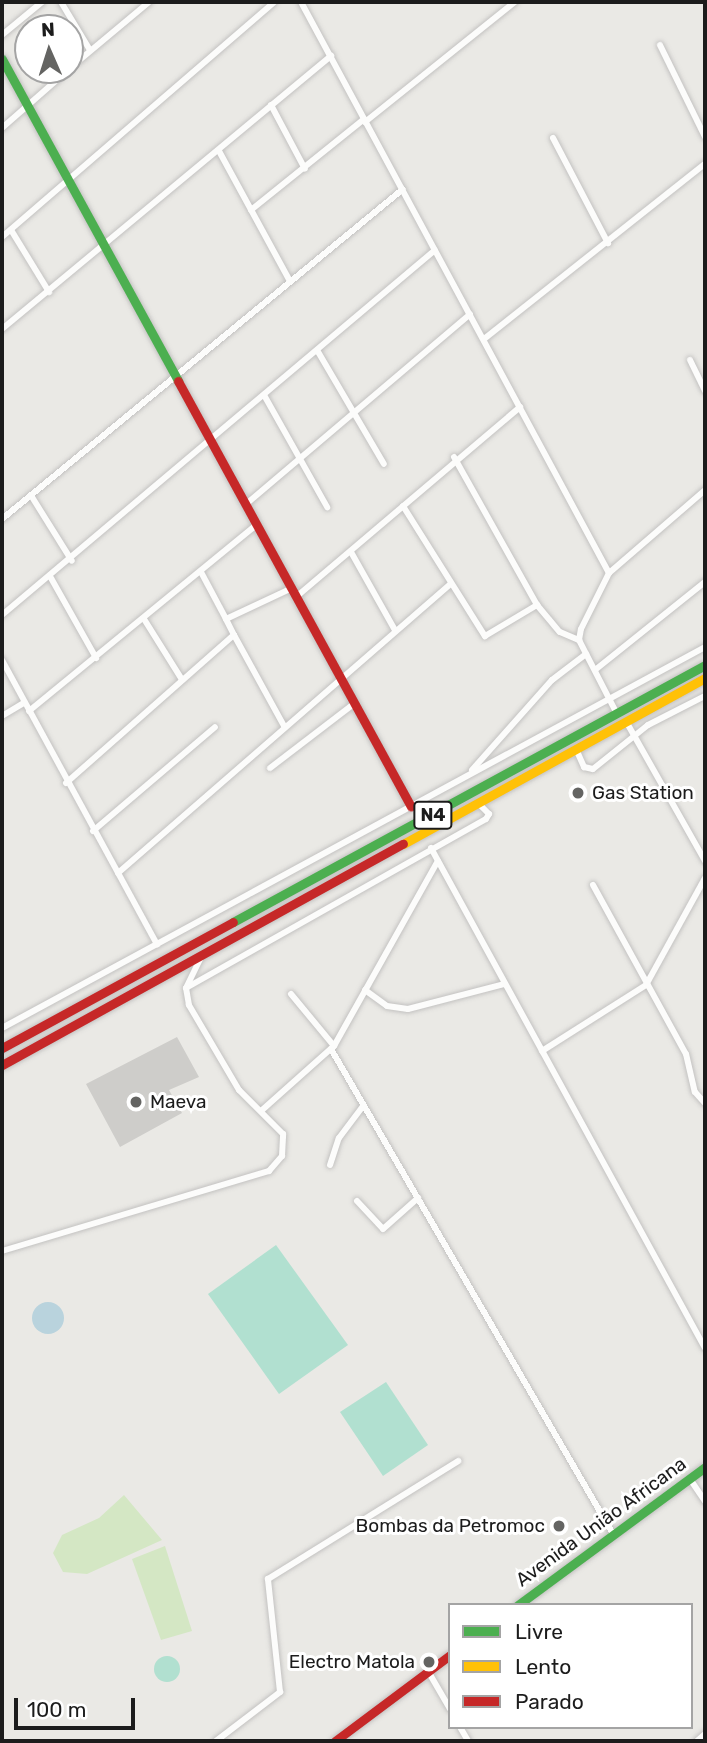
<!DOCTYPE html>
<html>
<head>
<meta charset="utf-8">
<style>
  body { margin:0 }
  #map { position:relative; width:707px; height:1743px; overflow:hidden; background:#eae9e5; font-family:Rubik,sans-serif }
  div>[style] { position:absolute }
  .grass>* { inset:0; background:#d4e7c4 }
  .pitch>* { inset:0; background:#b1e0d0 }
  .round { border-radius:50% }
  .water>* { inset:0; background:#b9d3dd }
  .building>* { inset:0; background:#cecdca }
  .roads { filter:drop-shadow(0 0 2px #c3c2c1) drop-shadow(0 0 2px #c3c2c1) }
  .street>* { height:6px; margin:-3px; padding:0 3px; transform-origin:3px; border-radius:3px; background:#fcfcfb }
  .fast>* { height:9px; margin:-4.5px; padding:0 4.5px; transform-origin:4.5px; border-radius:4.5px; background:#4caf50 }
  .slow>* { height:9px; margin:-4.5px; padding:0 4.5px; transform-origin:4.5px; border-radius:4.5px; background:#ffc107 }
  .jam>* { height:9px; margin:-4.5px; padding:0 4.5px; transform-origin:4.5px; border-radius:4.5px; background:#c62828 }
  .dots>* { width:19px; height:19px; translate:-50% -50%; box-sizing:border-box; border:4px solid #fff; border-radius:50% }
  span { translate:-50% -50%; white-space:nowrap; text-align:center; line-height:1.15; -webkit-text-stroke:6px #fff; paint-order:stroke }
  .shield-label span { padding:2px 5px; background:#fff; border:2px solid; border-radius:5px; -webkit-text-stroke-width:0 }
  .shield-label { font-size:18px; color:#1c1c1c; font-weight:700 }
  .poi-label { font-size:19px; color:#1c1c1c }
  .left { translate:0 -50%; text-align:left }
  .right { translate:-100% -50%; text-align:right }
  .street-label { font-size:19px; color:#1c1c1c }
  .frame { position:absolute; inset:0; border:4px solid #1c1c1c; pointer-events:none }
  .legend { position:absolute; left:448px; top:1603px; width:245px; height:126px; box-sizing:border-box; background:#fff; border:2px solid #a4a4a4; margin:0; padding:9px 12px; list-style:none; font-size:21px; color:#1c1c1c }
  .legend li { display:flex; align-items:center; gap:14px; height:35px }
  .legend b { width:35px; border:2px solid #a4a4a4 }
  .north { position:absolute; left:14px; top:14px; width:70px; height:70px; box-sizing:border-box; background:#fff; border:2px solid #a4a4a4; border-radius:50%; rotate:357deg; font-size:19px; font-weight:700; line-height:28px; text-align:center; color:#1c1c1c }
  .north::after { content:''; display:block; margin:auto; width:24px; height:32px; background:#646462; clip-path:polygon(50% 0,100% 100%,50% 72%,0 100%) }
  .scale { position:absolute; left:14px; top:1698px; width:121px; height:32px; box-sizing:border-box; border:4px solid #1c1c1c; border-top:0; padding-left:9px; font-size:21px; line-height:24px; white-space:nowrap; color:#1c1c1c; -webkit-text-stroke:5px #fff; paint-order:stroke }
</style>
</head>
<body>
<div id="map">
  <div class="grass">
    <div style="clip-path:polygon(124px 1495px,162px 1540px,87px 1574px,63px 1572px,53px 1553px,62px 1535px,99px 1518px)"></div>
    <div style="clip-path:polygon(165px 1546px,192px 1631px,161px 1640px,132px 1559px)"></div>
  </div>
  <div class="pitch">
    <div style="clip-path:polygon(276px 1245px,348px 1345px,279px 1394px,208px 1294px)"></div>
    <div style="clip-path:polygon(386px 1382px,428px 1445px,383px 1476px,340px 1412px)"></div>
    <div class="round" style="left:154px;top:1656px;width:26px;height:26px"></div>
  </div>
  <div class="water">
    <div class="round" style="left:32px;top:1302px;width:32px;height:32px"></div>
  </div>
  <div class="building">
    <div style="clip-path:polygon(177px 1037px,199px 1077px,169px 1090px,182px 1113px,120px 1147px,86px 1084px)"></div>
  </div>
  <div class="roads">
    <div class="street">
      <div style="left:61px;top:2px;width:56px;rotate:58.9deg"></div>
      <div style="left:301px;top:2px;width:649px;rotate:61.66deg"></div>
      <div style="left:2px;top:35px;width:52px;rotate:-39.5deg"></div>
      <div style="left:660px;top:45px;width:102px;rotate:63.9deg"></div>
      <div style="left:70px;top:68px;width:103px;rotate:-39.9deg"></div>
      <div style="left:271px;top:105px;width:72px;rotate:62deg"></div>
      <div style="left:365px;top:122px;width:192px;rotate:-38.7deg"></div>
      <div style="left:2px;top:128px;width:88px;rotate:-41.3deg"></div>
      <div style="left:553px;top:138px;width:119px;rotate:62.4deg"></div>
      <div style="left:219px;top:151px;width:148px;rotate:61.4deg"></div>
      <div style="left:251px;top:210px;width:145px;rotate:-38.8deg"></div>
      <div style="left:11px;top:230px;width:73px;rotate:58.5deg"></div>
      <div style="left:2px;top:237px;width:359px;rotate:-40.8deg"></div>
      <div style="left:2px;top:329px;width:428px;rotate:-39.7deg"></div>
      <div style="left:484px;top:339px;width:282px;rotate:-38.4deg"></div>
      <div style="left:317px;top:350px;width:132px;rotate:59.6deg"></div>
      <div style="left:690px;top:360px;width:34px;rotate:64deg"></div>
      <div style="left:264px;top:395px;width:129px;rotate:60.6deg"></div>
      <div style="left:454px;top:457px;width:170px;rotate:60.7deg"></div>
      <div style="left:537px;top:605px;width:35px;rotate:50deg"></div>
      <div style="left:560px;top:632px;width:21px;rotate:23deg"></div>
      <div style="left:32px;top:497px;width:75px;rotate:58deg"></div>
      <div style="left:245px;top:505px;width:295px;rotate:-40.3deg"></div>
      <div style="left:403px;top:506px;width:154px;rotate:57.8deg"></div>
      <div style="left:485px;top:636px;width:61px;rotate:-30.8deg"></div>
      <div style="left:2px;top:519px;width:519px;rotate:-39.45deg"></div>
      <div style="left:351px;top:552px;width:90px;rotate:60.6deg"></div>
      <div style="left:201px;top:572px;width:53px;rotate:62deg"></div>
      <div style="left:51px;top:578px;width:92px;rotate:60.6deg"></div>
      <div style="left:296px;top:597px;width:294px;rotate:-40.3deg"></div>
      <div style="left:2px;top:615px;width:566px;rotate:-40.13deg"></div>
      <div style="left:144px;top:619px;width:70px;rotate:57.9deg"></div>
      <div style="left:234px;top:635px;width:104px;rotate:61.2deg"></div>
      <div style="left:2px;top:660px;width:324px;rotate:61.4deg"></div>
      <div style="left:595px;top:670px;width:141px;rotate:-38.7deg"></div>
      <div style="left:29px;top:711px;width:293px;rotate:-39.3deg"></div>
      <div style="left:617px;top:714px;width:83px;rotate:-117.2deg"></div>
      <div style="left:579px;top:640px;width:11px;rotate:-80deg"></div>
      <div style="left:581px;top:629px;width:63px;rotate:-63.4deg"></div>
      <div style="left:609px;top:573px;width:127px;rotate:-40.8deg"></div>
      <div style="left:2px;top:716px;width:26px;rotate:-31deg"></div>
      <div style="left:627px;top:723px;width:159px;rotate:60.5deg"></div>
      <div style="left:576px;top:749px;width:20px;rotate:66deg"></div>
      <div style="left:584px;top:767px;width:9px;rotate:13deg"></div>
      <div style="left:593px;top:769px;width:70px;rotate:-38.7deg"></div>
      <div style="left:648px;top:725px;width:64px;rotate:-27deg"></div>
      <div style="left:270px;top:768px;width:107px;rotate:-37.4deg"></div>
      <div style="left:472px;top:770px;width:120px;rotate:-48.4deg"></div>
      <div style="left:552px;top:680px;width:43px;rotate:-37.4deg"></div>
      <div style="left:66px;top:783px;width:224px;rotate:-41.4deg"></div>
      <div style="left:234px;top:635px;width:18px;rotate:-117deg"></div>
      <div style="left:226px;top:619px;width:71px;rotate:-25.1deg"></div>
      <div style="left:93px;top:831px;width:160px;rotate:-40.4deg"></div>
      <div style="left:431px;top:848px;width:570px;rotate:61.28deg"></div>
      <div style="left:118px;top:873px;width:439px;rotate:-41deg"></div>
      <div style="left:593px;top:885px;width:193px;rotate:61.2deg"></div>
      <div style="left:686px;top:1054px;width:39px;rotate:77deg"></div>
      <div style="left:695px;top:1092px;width:15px;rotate:48deg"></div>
      <div style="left:186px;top:988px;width:344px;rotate:-29.4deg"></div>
      <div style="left:486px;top:819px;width:6px;rotate:-59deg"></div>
      <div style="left:489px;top:814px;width:16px;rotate:-135deg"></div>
      <div style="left:365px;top:990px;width:27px;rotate:36deg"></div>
      <div style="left:387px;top:1006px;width:21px;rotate:8deg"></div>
      <div style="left:408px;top:1009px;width:100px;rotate:-14.5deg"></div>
      <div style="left:291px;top:994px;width:67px;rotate:50.4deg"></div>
      <div style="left:2px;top:1028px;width:800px;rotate:-28.46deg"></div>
      <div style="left:331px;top:1049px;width:561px;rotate:59.82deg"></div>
      <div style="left:542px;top:1051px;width:123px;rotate:-32.4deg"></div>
      <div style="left:646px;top:985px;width:122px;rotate:-61.1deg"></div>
      <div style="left:261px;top:1111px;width:98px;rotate:-41.7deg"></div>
      <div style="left:334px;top:1046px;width:212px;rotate:-60.7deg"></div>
      <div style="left:330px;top:1165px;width:28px;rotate:-72deg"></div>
      <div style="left:339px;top:1138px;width:40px;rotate:-53deg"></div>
      <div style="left:357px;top:1201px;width:38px;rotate:47deg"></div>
      <div style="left:383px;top:1229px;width:47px;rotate:-41.5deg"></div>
      <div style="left:2px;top:1251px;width:279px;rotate:-16.7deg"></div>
      <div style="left:269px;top:1171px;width:20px;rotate:-49deg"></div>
      <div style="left:282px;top:1156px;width:22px;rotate:-87deg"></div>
      <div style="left:283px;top:1134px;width:62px;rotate:-135deg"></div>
      <div style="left:239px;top:1090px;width:99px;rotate:-120.5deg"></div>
      <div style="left:189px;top:1005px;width:17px;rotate:-100deg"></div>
      <div style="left:186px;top:988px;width:32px;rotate:-64deg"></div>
      <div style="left:690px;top:1479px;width:27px;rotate:56deg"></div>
      <div style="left:428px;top:1671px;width:44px;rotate:59.9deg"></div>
      <div style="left:460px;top:1727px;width:16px;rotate:60deg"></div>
      <div style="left:216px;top:1741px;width:81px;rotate:-37.4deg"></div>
      <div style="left:280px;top:1692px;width:114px;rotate:-96.1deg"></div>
      <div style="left:268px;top:1579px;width:224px;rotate:-31.8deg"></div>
      <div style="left:697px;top:1741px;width:11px;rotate:-41deg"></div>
    </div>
    <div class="fast">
      <div style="left:2px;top:59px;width:367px;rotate:61.3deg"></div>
      <div style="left:233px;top:922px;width:537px;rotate:-28.57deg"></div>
      <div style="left:518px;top:1605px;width:232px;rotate:-36.4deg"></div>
    </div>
    <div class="slow">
      <div style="left:403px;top:844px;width:345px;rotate:-28.8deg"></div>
    </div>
    <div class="jam">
      <div style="left:178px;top:381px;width:485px;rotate:61.3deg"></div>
      <div style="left:2px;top:1048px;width:263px;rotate:-28.6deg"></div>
      <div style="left:2px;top:1065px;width:458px;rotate:-28.9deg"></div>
      <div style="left:335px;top:1741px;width:144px;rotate:-36.8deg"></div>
    </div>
  </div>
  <div class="dots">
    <div style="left:578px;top:793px;background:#646462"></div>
    <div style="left:136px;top:1102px;background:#646462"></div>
    <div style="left:559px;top:1526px;background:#646462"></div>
    <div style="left:429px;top:1662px;background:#646462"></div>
  </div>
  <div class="shield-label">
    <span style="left:433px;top:815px">N4</span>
  </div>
  <div class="poi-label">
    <span class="left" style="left:592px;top:793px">Gas Station</span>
    <span class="left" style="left:150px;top:1102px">Maeva</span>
    <span class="right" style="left:545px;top:1526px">Bombas da Petromoc</span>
    <span class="right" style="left:415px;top:1662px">Electro Matola</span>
  </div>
  <div class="street-label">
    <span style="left:601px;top:1522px;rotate:-36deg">Avenida União Africana</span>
  </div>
  <div class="frame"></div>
  <ul class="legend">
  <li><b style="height:9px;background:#4caf50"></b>Livre</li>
  <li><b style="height:9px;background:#ffc107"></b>Lento</li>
  <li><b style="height:9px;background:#c62828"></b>Parado</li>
  </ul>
  <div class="north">N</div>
  <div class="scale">100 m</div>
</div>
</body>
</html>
